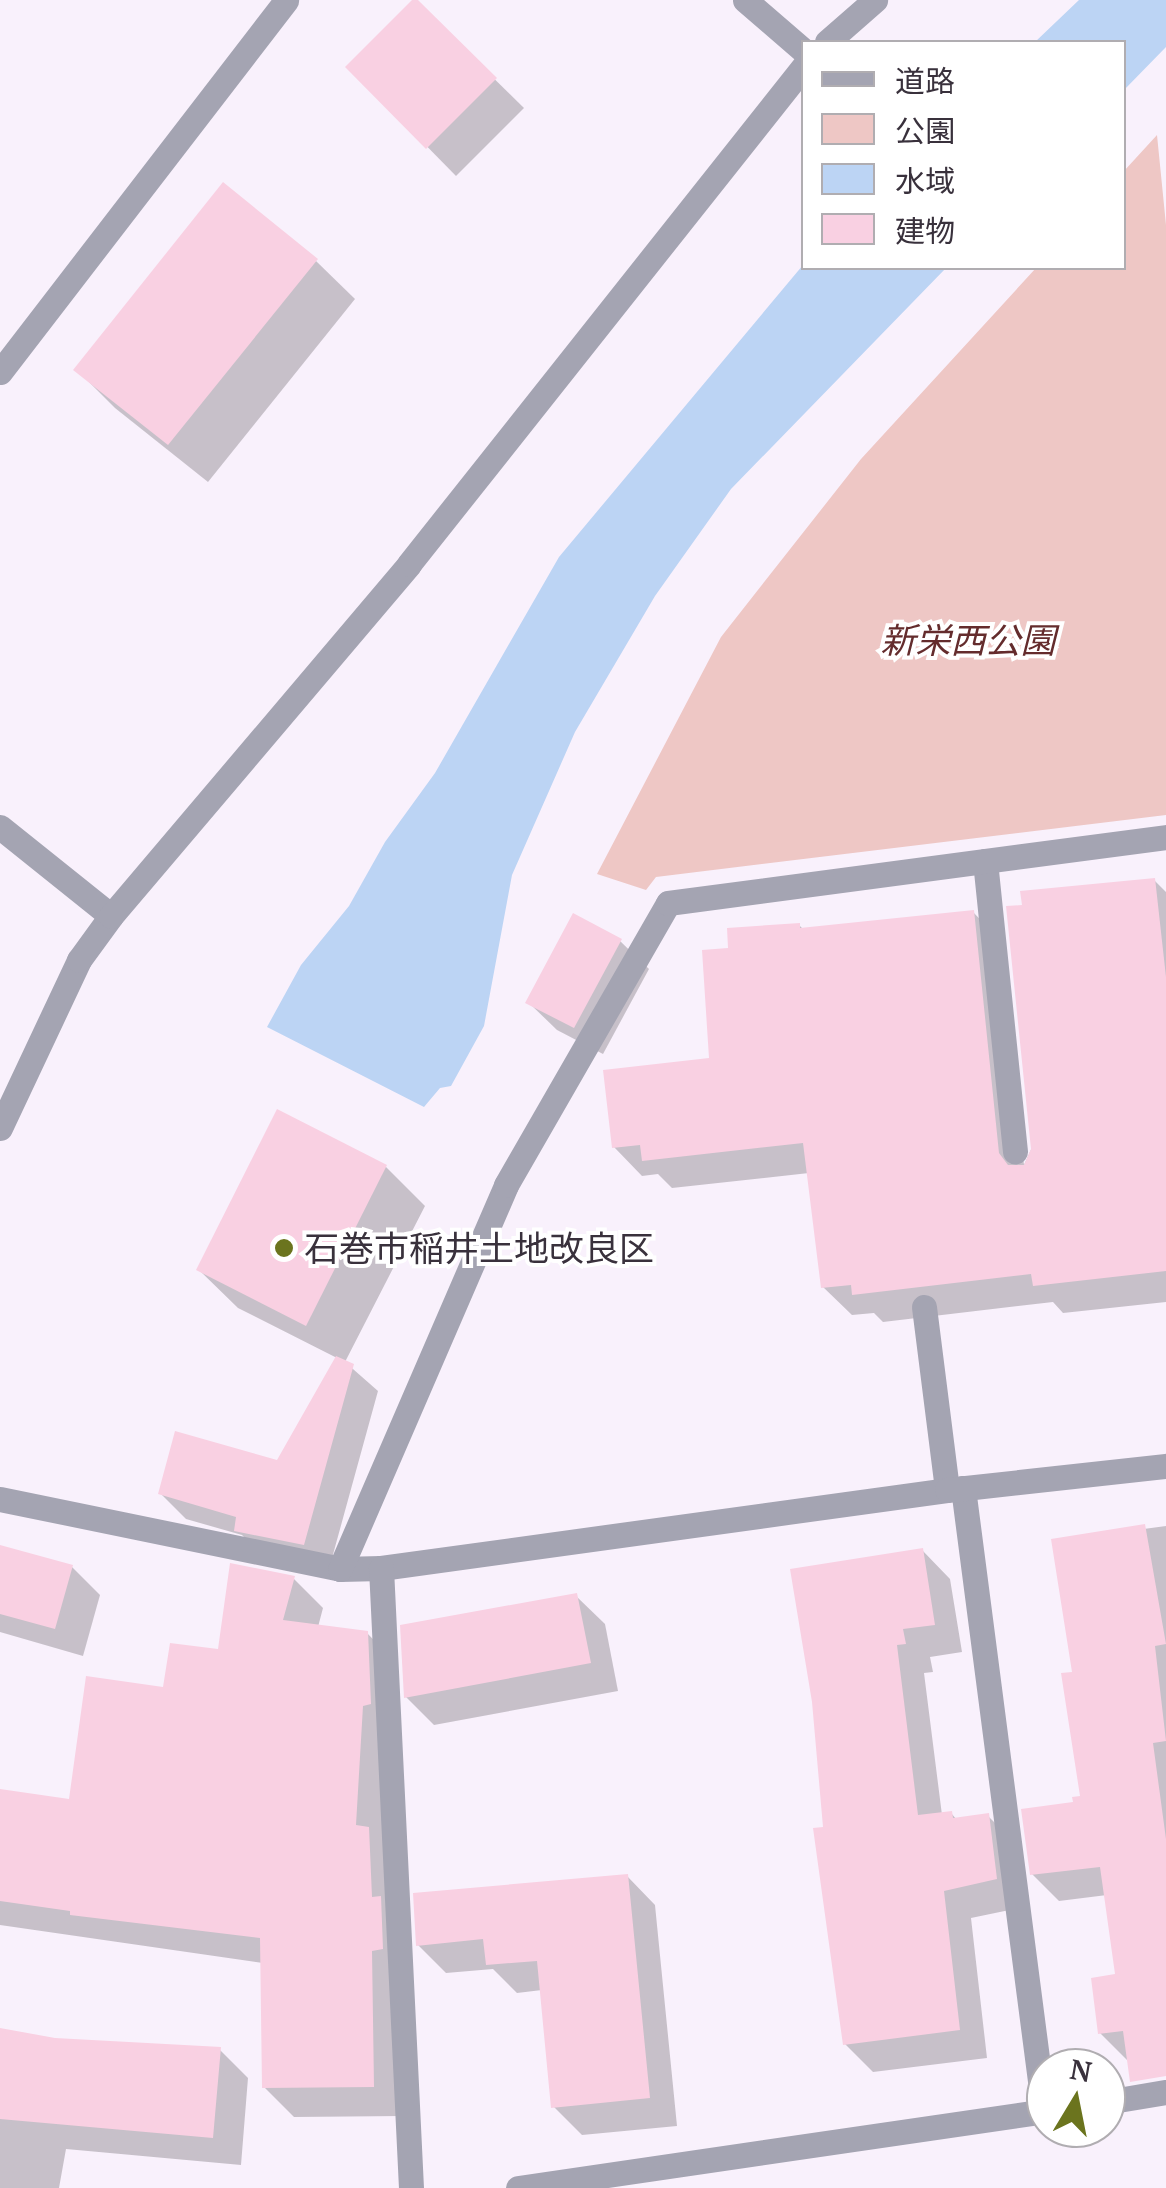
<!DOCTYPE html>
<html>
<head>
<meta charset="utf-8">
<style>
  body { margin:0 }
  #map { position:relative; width:1166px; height:2188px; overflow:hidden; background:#f9f1fc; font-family:"PT Serif","Noto Sans JP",serif }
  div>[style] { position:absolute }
  .green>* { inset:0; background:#eec7c5 }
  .water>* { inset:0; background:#bcd4f4 }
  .shadow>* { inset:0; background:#0003 }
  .building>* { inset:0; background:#f9d0e2 }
  .service>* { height:25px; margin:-12.5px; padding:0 12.5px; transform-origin:12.5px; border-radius:12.5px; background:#a4a4b2 }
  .minor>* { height:25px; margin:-12.5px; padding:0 12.5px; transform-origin:12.5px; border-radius:12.5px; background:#a4a4b2 }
  .dots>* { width:28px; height:28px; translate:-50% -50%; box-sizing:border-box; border:5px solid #fff; border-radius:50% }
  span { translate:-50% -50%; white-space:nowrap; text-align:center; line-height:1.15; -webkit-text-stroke:8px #fff; paint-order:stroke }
  .park-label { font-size:35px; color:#642c2d; font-style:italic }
  .poi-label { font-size:35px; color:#39313c }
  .left { translate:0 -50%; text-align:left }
  .legend { position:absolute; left:801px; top:40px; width:325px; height:230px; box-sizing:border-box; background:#fff; border:2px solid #b0adb1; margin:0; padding:12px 18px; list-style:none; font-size:30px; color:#39313c }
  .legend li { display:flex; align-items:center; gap:20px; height:50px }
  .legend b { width:50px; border:2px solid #b0adb1 }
  .north { position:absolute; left:1026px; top:2048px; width:100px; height:100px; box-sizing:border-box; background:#fff; border:2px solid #b0adb1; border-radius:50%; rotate:10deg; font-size:28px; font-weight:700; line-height:40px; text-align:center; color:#39313c }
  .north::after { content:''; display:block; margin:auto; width:35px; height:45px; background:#6b741e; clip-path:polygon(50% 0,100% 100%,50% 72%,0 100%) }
</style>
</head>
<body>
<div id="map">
  <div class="green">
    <div style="clip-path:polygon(1157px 135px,1166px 225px,1166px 815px,656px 877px,646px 890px,597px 874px,721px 637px,861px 459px,1036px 268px,1124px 268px,1124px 171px)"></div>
  </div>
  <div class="water">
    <div style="clip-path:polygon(1079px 0,1166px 0,1166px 47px,1124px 90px,1124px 42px,1035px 42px)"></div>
    <div style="clip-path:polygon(803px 265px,946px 268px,731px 489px,655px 596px,575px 732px,512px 875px,484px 1026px,451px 1086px,440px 1088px,424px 1107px,267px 1027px,301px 965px,349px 906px,385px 842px,435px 773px,559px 557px)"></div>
  </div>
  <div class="shadow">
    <div style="clip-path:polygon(415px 1px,524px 108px,456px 176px,349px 67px)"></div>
    <div style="clip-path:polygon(316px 261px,355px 299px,208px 482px,115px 408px,77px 370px)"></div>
    <div style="clip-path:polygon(1154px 880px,1166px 892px,1166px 1302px,1063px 1313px,1053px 1302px,883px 1322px,874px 1313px,852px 1315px,823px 1287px,809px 1173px,672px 1188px,658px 1174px,642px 1176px,614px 1147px,712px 1061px,730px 951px,799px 925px,804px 930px,973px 912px,1001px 941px,1024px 1165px)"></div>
    <div style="clip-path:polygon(620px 941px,649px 969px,603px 1054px,557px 1030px,528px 1002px)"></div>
    <div style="clip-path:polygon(278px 1113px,386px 1167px,425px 1206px,345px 1362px,378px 1391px,329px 1569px,262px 1555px,242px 1535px,186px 1519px,160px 1493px,278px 1463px,337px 1358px,238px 1308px,199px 1270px)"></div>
    <div style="clip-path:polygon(1166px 1526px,1166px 2055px,1127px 2060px,1100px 2033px,1118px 1976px,1107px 1895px,1059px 1901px,1032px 1874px,1083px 1798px,1075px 1674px,1054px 1541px)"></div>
    <div style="clip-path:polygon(0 1547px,72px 1567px,100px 1595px,83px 1656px,0 1632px)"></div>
    <div style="clip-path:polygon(922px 1550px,950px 1579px,962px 1652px,930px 1657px,933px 1672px,924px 1673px,942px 1815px,951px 1813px,957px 1820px,988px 1816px,1016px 1844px,1024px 1907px,971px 1918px,987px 2058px,873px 2072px,845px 2044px,826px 1829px)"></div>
    <div style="clip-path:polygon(294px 1579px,323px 1608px,318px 1627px,367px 1633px,396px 1663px,403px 2116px,294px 2117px,264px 2087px,263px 1963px,0 1925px,0 1791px,71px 1802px,165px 1690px,220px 1652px)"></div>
    <div style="clip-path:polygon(576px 1596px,605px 1624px,618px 1691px,434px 1725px,406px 1697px)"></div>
    <div style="clip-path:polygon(627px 1876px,655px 1905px,677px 2126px,582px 2135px,553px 2106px,542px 1990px,517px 1993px,493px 1969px,446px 1973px,418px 1945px)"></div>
    <div style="clip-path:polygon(0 2031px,54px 2040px,220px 2050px,248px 2078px,241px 2165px,66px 2149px,59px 2188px,0 2188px)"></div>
  </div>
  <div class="building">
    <div style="clip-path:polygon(412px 0,418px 0,497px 78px,426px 149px,345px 67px)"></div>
    <div style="clip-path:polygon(223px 182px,318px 259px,168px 445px,73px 370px)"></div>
    <div style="clip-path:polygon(1155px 878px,1166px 977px,1166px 1271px,1033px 1286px,1031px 1274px,852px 1295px,851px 1285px,821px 1288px,803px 1143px,642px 1161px,640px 1145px,612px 1148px,603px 1070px,709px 1058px,702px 950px,728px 948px,727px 928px,800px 923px,800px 928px,974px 910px,999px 1153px,1008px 1165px,1024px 1165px,1031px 1149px,1006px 906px,1022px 905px,1020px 891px)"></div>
    <div style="clip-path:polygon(573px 913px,622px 939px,574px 1028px,525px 1003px)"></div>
    <div style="clip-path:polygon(277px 1109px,387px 1165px,306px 1326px,196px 1270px)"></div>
    <div style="clip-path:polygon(336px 1356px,354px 1364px,304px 1545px,234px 1531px,236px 1517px,158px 1494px,175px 1431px,277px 1460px)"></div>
    <div style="clip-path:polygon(1145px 1524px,1166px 1644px,1155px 1646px,1166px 1741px,1153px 1743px,1166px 1839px,1166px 2076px,1130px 2082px,1123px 2031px,1098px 2034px,1091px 1978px,1115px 1974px,1100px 1867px,1030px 1875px,1021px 1809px,1073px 1802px,1072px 1797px,1080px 1796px,1061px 1673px,1072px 1672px,1051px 1539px)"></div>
    <div style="clip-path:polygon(0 1545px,73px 1565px,55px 1629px,0 1614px)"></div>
    <div style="clip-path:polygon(923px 1548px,935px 1625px,903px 1629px,906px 1644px,897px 1645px,918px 1815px,952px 1811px,953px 1818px,989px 1813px,997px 1879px,944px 1891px,960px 2030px,843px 2045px,813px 1828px,823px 1827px,812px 1702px,790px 1569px)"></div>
    <div style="clip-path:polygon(230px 1563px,295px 1576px,283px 1620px,368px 1631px,371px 1704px,363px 1706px,356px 1825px,369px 1827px,372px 1897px,381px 1896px,383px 1949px,372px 1951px,374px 2087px,262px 2088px,260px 1938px,70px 1915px,70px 1911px,0 1901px,0 1789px,69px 1799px,86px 1676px,163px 1687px,170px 1643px,218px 1649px)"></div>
    <div style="clip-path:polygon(577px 1593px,591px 1663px,404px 1698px,400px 1625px)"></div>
    <div style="clip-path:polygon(628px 1874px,650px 2098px,551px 2108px,537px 1961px,486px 1965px,483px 1939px,416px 1946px,413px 1893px)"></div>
    <div style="clip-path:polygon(0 2028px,55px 2038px,221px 2047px,213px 2138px,0 2119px)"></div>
  </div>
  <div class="service">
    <div style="left:985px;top:861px;width:292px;rotate:84.1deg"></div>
    <div style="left:924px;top:1307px;width:184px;rotate:82.8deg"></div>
  </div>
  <div class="minor">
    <div style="left:745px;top:0;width:78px;rotate:40.8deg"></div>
    <div style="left:827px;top:42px;width:64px;rotate:-41.2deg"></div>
    <div style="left:0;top:372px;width:469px;rotate:-52.4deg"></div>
    <div style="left:0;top:827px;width:142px;rotate:38.7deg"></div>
    <div style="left:0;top:1128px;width:186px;rotate:-64.8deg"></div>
    <div style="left:79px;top:960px;width:54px;rotate:-54deg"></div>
    <div style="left:111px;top:916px;width:461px;rotate:-49.7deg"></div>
    <div style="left:409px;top:564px;width:636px;rotate:-51.58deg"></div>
    <div style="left:963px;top:1488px;width:629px;rotate:82.6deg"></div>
    <div style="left:0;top:1499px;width:347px;rotate:11.6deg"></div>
    <div style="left:340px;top:1569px;width:41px;rotate:-1.4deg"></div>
    <div style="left:381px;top:1568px;width:571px;rotate:-7.85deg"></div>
    <div style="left:947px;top:1490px;width:220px;rotate:-6.3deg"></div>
    <div style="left:381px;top:1568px;width:621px;rotate:87.23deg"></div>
    <div style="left:340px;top:1569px;width:418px;rotate:-66.6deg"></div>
    <div style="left:506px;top:1185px;width:325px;rotate:-60.1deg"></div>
    <div style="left:668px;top:903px;width:502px;rotate:-7.55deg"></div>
    <div style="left:1106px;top:2102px;width:61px;rotate:-9.5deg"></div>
    <div style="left:518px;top:2188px;width:534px;rotate:-8.3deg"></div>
  </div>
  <div class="dots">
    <div style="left:284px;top:1248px;background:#6b741e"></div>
  </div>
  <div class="park-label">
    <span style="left:968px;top:640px">新栄西公園</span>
  </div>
  <div class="poi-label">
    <span class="left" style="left:304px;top:1248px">石巻市稲井土地改良区</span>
  </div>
  <ul class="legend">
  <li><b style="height:12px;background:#a4a4b2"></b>道路</li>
  <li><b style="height:28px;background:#eec7c5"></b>公園</li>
  <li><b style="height:28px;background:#bcd4f4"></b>水域</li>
  <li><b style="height:28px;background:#f9d0e2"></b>建物</li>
  </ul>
  <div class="north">N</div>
</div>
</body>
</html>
